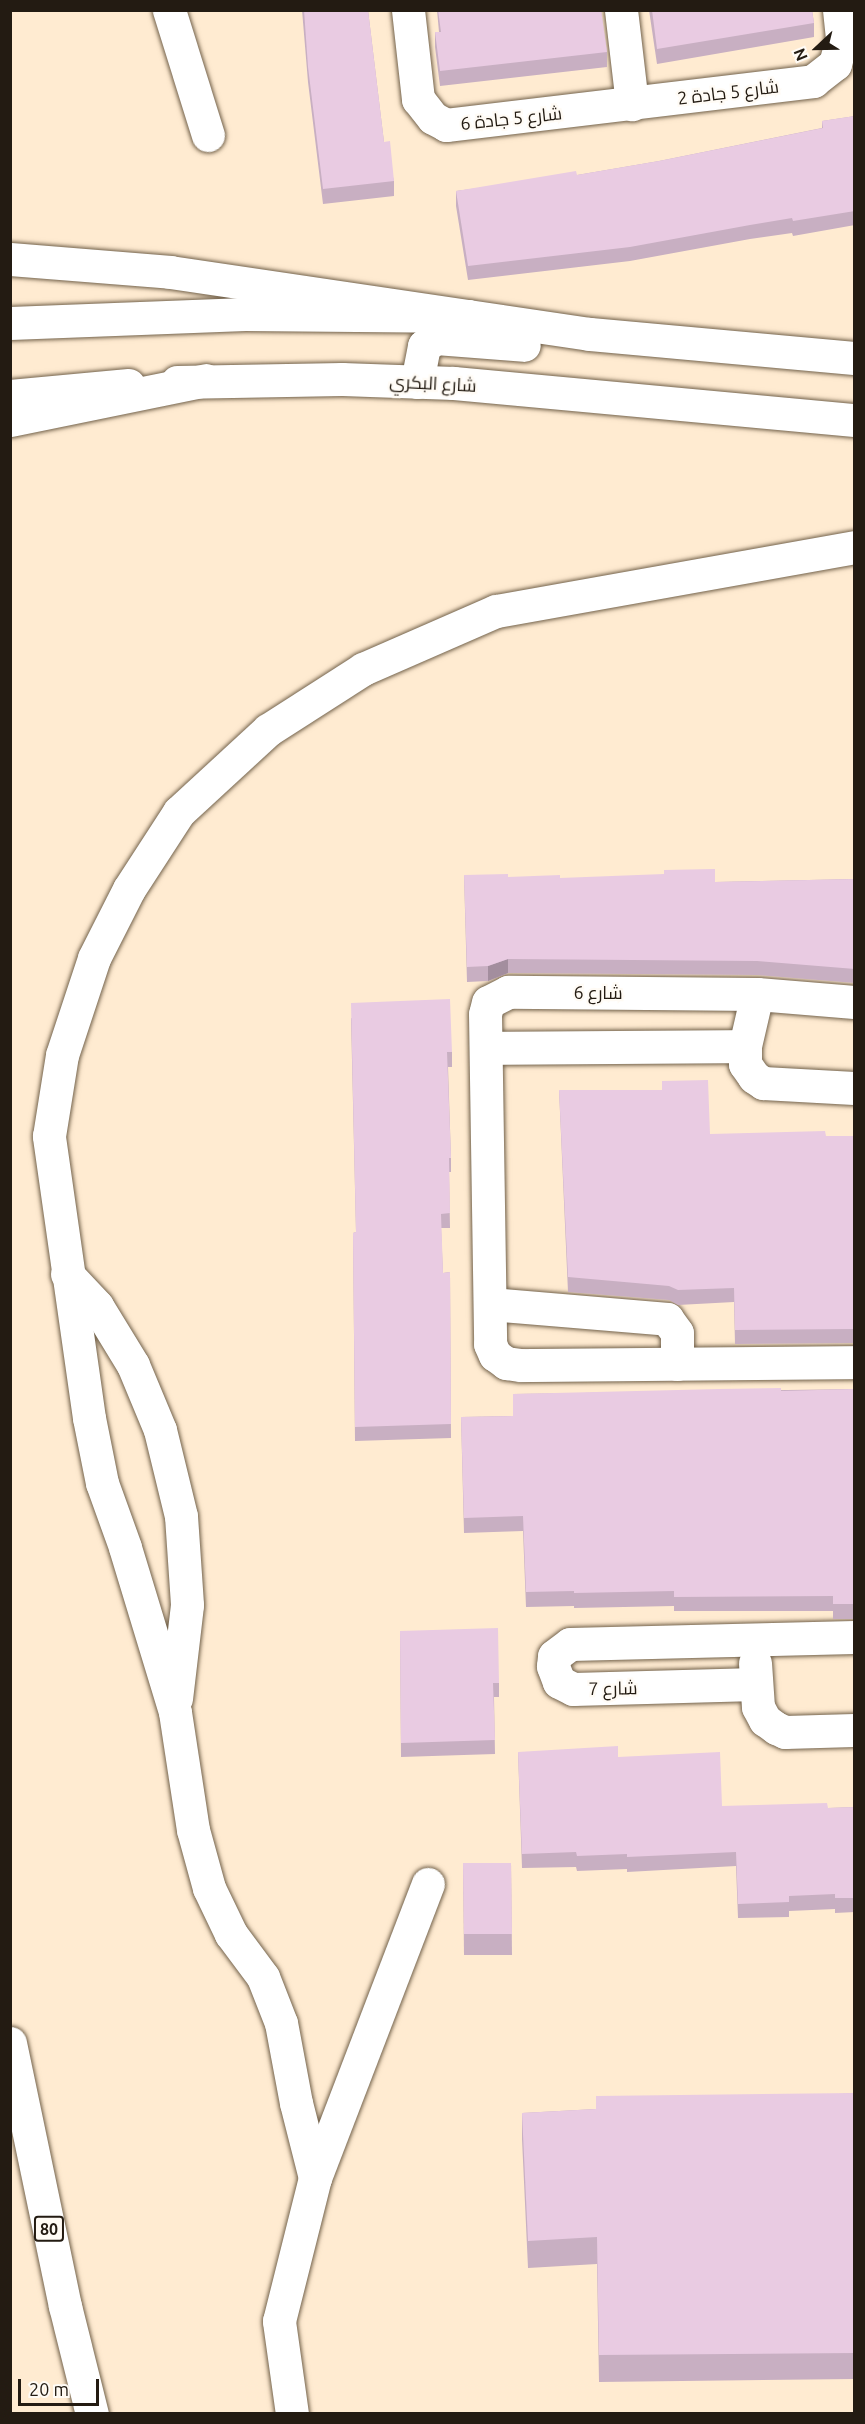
<!DOCTYPE html>
<html>
<head>
<meta charset="utf-8">
<style>
  body { margin:0 }
  #map { position:relative; width:865px; height:2424px; overflow:hidden; background:#ffebd1; font-family:Ubuntu,Cairo,sans-serif }
  div>[style] { position:absolute }
  .roads { filter:drop-shadow(0 0 2px #73624b) drop-shadow(0 0 2px #73624b) }
  .minor>* { height:33px; margin:-16.5px; padding:0 16.5px; transform-origin:16.5px; border-radius:16.5px; background:#fff }
  .major>* { height:33px; margin:-16.5px; padding:0 16.5px; transform-origin:16.5px; border-radius:16.5px; background:#fff }
  .highway>* { height:33px; margin:-16.5px; padding:0 16.5px; transform-origin:16.5px; border-radius:16.5px; background:#fff }
  .wall>* { inset:0; background:#c8afc2 }
  .shaded-wall>* { inset:0; background:#a38e9e }
  .building>* { inset:0; background:#e9cbe2 }
  span { translate:-50% -50%; white-space:nowrap; text-align:center; line-height:1.15; -webkit-text-stroke:4.5px #fffbf5; paint-order:stroke }
  .shield-label span { padding:2px 4px; background:#fffbf5; border:2px solid; border-radius:4px; -webkit-text-stroke-width:0 }
  .shield-label { font-size:16px; color:#231b12; font-weight:700 }
  .street-label { font-size:18px; color:#231b12 }
  .frame { position:absolute; inset:0; border:12px solid #231b12; pointer-events:none }
  .north { position:absolute; left:787px; top:18px; width:60px; height:60px; -webkit-text-stroke:4px #fffbf5; paint-order:stroke; rotate:248deg; font-size:16px; font-weight:700; line-height:24px; text-align:center; color:#231b12 }
  .north::after { content:''; display:block; margin:auto; width:21px; height:27px; background:#231b12; clip-path:polygon(50% 0,100% 100%,50% 72%,0 100%) }
  .scale { position:absolute; left:18px; top:2379px; width:81px; height:27px; box-sizing:border-box; border:3px solid #231b12; border-top:0; padding-left:8px; font-size:18px; line-height:21px; white-space:nowrap; color:#231b12; -webkit-text-stroke:4px #fffbf5; paint-order:stroke }
</style>
</head>
<body>
<div id="map">
  <div class="roads">
    <div class="minor">
      <div style="left:169px;top:10px;width:131px;rotate:72.7deg"></div>
      <div style="left:408px;top:10px;width:90px;rotate:83.6deg"></div>
      <div style="left:418px;top:99px;width:24px;rotate:52deg"></div>
      <div style="left:433px;top:118px;width:15px;rotate:28deg"></div>
      <div style="left:446px;top:125px;width:370px;rotate:-6.8deg"></div>
      <div style="left:813px;top:81px;width:28px;rotate:-38deg"></div>
      <div style="left:835px;top:64px;width:27px;rotate:-75deg"></div>
      <div style="left:842px;top:38px;width:28px;rotate:-96deg"></div>
      <div style="left:621px;top:10px;width:95px;rotate:83.3deg"></div>
      <div style="left:757px;top:994px;width:53px;rotate:103deg"></div>
      <div style="left:745px;top:1046px;width:18px;rotate:90deg"></div>
      <div style="left:745px;top:1064px;width:16px;rotate:55deg"></div>
      <div style="left:754px;top:1077px;width:11px;rotate:34deg"></div>
      <div style="left:763px;top:1083px;width:91px;rotate:3.1deg"></div>
      <div style="left:854px;top:1002px;width:97px;rotate:-175.3deg"></div>
      <div style="left:757px;top:994px;width:249px;rotate:-179.5deg"></div>
      <div style="left:508px;top:992px;width:22px;rotate:153deg"></div>
      <div style="left:488px;top:1002px;width:12px;rotate:104deg"></div>
      <div style="left:485px;top:1014px;width:330px;rotate:89.1deg"></div>
      <div style="left:490px;top:1344px;width:12px;rotate:66deg"></div>
      <div style="left:495px;top:1355px;width:14px;rotate:36deg"></div>
      <div style="left:506px;top:1363px;width:15px;rotate:8deg"></div>
      <div style="left:521px;top:1365px;width:333px;rotate:-0.5deg"></div>
      <div style="left:486px;top:1048px;width:259px;rotate:-0.4deg"></div>
      <div style="left:67px;top:1274px;width:44px;rotate:46.8deg"></div>
      <div style="left:97px;top:1306px;width:69px;rotate:58.6deg"></div>
      <div style="left:133px;top:1365px;width:70px;rotate:67.4deg"></div>
      <div style="left:160px;top:1430px;width:89px;rotate:76.3deg"></div>
      <div style="left:181px;top:1516px;width:89px;rotate:86.1deg"></div>
      <div style="left:187px;top:1605px;width:94px;rotate:96.7deg"></div>
      <div style="left:490px;top:1304px;width:178px;rotate:4.8deg"></div>
      <div style="left:667px;top:1319px;width:17px;rotate:54deg"></div>
      <div style="left:677px;top:1333px;width:31px;rotate:90deg"></div>
      <div style="left:755px;top:1663px;width:44px;rotate:86.1deg"></div>
      <div style="left:758px;top:1707px;width:15px;rotate:62deg"></div>
      <div style="left:765px;top:1720px;width:14px;rotate:36deg"></div>
      <div style="left:776px;top:1728px;width:10px;rotate:24deg"></div>
      <div style="left:785px;top:1732px;width:69px;rotate:-1.7deg"></div>
      <div style="left:756px;top:1684px;width:183px;rotate:178.4deg"></div>
      <div style="left:573px;top:1689px;width:16px;rotate:-153deg"></div>
      <div style="left:559px;top:1682px;width:17px;rotate:-111deg"></div>
      <div style="left:553px;top:1666px;width:10px;rotate:-84deg"></div>
      <div style="left:554px;top:1656px;width:20px;rotate:-37deg"></div>
      <div style="left:570px;top:1644px;width:284px;rotate:-1.4deg"></div>
      <div style="left:315px;top:2178px;width:315px;rotate:-69deg"></div>
      <div style="left:292px;top:2414px;width:94px;rotate:-98deg"></div>
      <div style="left:279px;top:2321px;width:147px;rotate:-75.9deg"></div>
      <div style="left:315px;top:2178px;width:77px;rotate:-104.2deg"></div>
      <div style="left:296px;top:2103px;width:81px;rotate:-100.6deg"></div>
      <div style="left:281px;top:2023px;width:49px;rotate:-111.4deg"></div>
      <div style="left:263px;top:1977px;width:54px;rotate:-126.7deg"></div>
      <div style="left:231px;top:1934px;width:51px;rotate:-115.6deg"></div>
      <div style="left:209px;top:1888px;width:60px;rotate:-105.4deg"></div>
      <div style="left:193px;top:1830px;width:119px;rotate:-98.7deg"></div>
      <div style="left:175px;top:1712px;width:172px;rotate:-106.9deg"></div>
      <div style="left:125px;top:1547px;width:68px;rotate:-109.8deg"></div>
      <div style="left:102px;top:1483px;width:66px;rotate:-101.3deg"></div>
      <div style="left:89px;top:1418px;width:285px;rotate:-98.1deg"></div>
      <div style="left:49px;top:1136px;width:82px;rotate:-80.9deg"></div>
      <div style="left:62px;top:1055px;width:102px;rotate:-71.7deg"></div>
      <div style="left:94px;top:958px;width:77px;rotate:-63.1deg"></div>
      <div style="left:129px;top:889px;width:92px;rotate:-57deg"></div>
      <div style="left:179px;top:812px;width:121px;rotate:-42.7deg"></div>
      <div style="left:268px;top:730px;width:113px;rotate:-32.7deg"></div>
      <div style="left:363px;top:669px;width:145px;rotate:-23.6deg"></div>
      <div style="left:496px;top:611px;width:364px;rotate:-10.1deg"></div>
    </div>
    <div class="major">
      <div style="left:10px;top:323px;width:235px;rotate:-2.2deg"></div>
      <div style="left:245px;top:314px;width:223px;rotate:0.5deg"></div>
      <div style="left:468px;top:316px;width:123px;rotate:8.4deg"></div>
      <div style="left:590px;top:334px;width:265px;rotate:5.2deg"></div>
      <div style="left:177px;top:382px;width:165px;rotate:-1deg"></div>
      <div style="left:342px;top:379px;width:112px;rotate:2deg"></div>
      <div style="left:454px;top:383px;width:402px;rotate:5.3deg"></div>
      <div style="left:417px;top:382px;width:37px;rotate:-79deg"></div>
      <div style="left:424px;top:346px;width:14px;rotate:-34deg"></div>
      <div style="left:436px;top:338px;width:88px;rotate:4.5deg"></div>
      <div style="left:10px;top:396px;width:119px;rotate:-5.3deg"></div>
    </div>
    <div class="highway">
      <div style="left:10px;top:259px;width:161px;rotate:4.6deg"></div>
      <div style="left:170px;top:272px;width:301px;rotate:8.4deg"></div>
      <div style="left:10px;top:420px;width:200px;rotate:-11.5deg"></div>
      <div style="left:10px;top:2043px;width:269px;rotate:78.2deg"></div>
      <div style="left:65px;top:2306px;width:111px;rotate:76deg"></div>
    </div>
  </div>
  <div class="wall">
    <div style="clip-path:polygon(302px 10px,368px 10px,384px 142px,394px 181px,394px 196px,323px 204px,308px 82px)"></div>
    <div style="clip-path:polygon(437px 10px,601px 10px,607px 52px,607px 67px,440px 86px,435px 47px,435px 32px,439px 32px)"></div>
    <div style="clip-path:polygon(649px 10px,812px 10px,814px 23px,814px 37px,657px 64px)"></div>
    <div style="clip-path:polygon(855px 116px,855px 225px,793px 236px,792px 233px,750px 239px,630px 261px,468px 280px,456px 206px,456px 191px,577px 175px,659px 161px,822px 128px,822px 121px)"></div>
    <div style="clip-path:polygon(464px 875px,508px 877px,715px 882px,855px 879px,855px 983px,757px 975px,508px 973px,488px 981px,467px 982px)"></div>
    <div style="clip-path:polygon(351px 1018px,452px 1052px,452px 1067px,448px 1067px,451px 1158px,451px 1172px,449px 1172px,450px 1228px,441px 1228px,443px 1273px,450px 1272px,451px 1438px,355px 1441px,353px 1233px,356px 1232px)"></div>
    <div style="clip-path:polygon(559px 1090px,710px 1134px,826px 1136px,855px 1136px,855px 1343px,735px 1344px,734px 1302px,678px 1305px,669px 1300px,568px 1292px)"></div>
    <div style="clip-path:polygon(855px 1389px,855px 1619px,833px 1619px,833px 1611px,674px 1611px,674px 1606px,574px 1608px,574px 1606px,526px 1607px,523px 1531px,464px 1533px,461px 1417px,513px 1416px,513px 1394px)"></div>
    <div style="clip-path:polygon(400px 1631px,499px 1683px,499px 1697px,494px 1697px,495px 1754px,401px 1757px)"></div>
    <div style="clip-path:polygon(518px 1752px,618px 1757px,722px 1806px,828px 1808px,855px 1807px,855px 1912px,835px 1913px,835px 1909px,789px 1911px,789px 1917px,738px 1918px,736px 1866px,627px 1872px,627px 1869px,577px 1871px,576px 1867px,522px 1868px)"></div>
    <div style="clip-path:polygon(463px 1863px,511px 1863px,512px 1955px,464px 1955px)"></div>
    <div style="clip-path:polygon(855px 2093px,855px 2379px,599px 2382px,597px 2264px,528px 2268px,522px 2139px,522px 2113px,596px 2109px)"></div>
  </div>
  <div class="shaded-wall">
    <div style="clip-path:polygon(508px 959px,508px 973px,488px 981px,488px 966px)"></div>
  </div>
  <div class="building">
    <div style="clip-path:polygon(304px 10px,368px 10px,384px 142px,390px 141px,394px 181px,323px 189px,308px 67px)"></div>
    <div style="clip-path:polygon(438px 10px,601px 10px,607px 52px,440px 71px,435px 32px,441px 32px)"></div>
    <div style="clip-path:polygon(652px 10px,812px 10px,814px 23px,657px 49px)"></div>
    <div style="clip-path:polygon(855px 116px,855px 211px,793px 221px,792px 218px,750px 225px,630px 247px,468px 266px,456px 191px,576px 171px,577px 175px,659px 161px,823px 128px,822px 121px)"></div>
    <div style="clip-path:polygon(715px 869px,715px 882px,855px 879px,855px 969px,757px 961px,508px 959px,488px 966px,467px 967px,464px 875px,508px 874px,508px 877px,560px 875px,560px 878px,664px 874px,664px 870px)"></div>
    <div style="clip-path:polygon(450px 999px,452px 1052px,447px 1052px,451px 1158px,449px 1158px,450px 1213px,441px 1214px,443px 1273px,450px 1272px,451px 1424px,355px 1427px,353px 1233px,356px 1232px,351px 1003px)"></div>
    <div style="clip-path:polygon(708px 1080px,710px 1134px,825px 1131px,826px 1136px,855px 1136px,855px 1329px,735px 1330px,734px 1288px,678px 1290px,669px 1286px,568px 1277px,559px 1090px,662px 1090px,662px 1081px)"></div>
    <div style="clip-path:polygon(781px 1388px,781px 1391px,855px 1389px,855px 1604px,833px 1604px,833px 1596px,674px 1597px,674px 1591px,574px 1593px,574px 1591px,526px 1592px,523px 1516px,464px 1518px,461px 1417px,513px 1416px,513px 1394px,719px 1389px)"></div>
    <div style="clip-path:polygon(498px 1628px,499px 1683px,493px 1683px,495px 1740px,401px 1743px,400px 1631px)"></div>
    <div style="clip-path:polygon(618px 1746px,618px 1757px,720px 1752px,722px 1806px,827px 1803px,828px 1808px,855px 1807px,855px 1898px,835px 1898px,835px 1894px,789px 1896px,789px 1902px,738px 1904px,736px 1852px,627px 1857px,627px 1854px,577px 1856px,576px 1852px,522px 1854px,518px 1752px)"></div>
    <div style="clip-path:polygon(463px 1863px,511px 1863px,512px 1934px,464px 1934px)"></div>
    <div style="clip-path:polygon(855px 2093px,855px 2353px,599px 2355px,597px 2237px,528px 2241px,522px 2113px,596px 2109px,596px 2096px)"></div>
  </div>
  <div class="shield-label">
    <span style="left:49px;top:2229px">80</span>
  </div>
  <div class="street-label">
    <span style="left:728px;top:92px;rotate:-7deg">شارع 5 جادة 2</span>
    <span style="left:511px;top:118px;rotate:-6deg">شارع 5 جادة 6</span>
    <span style="left:433px;top:383px;rotate:3deg">شارع البكري</span>
    <span style="left:598px;top:992px">شارع 6</span>
    <span style="left:613px;top:1688px;rotate:-1deg">شارع 7</span>
  </div>
  <div class="frame"></div>
  <div class="north">N</div>
  <div class="scale">20 m</div>
</div>
</body>
</html>
